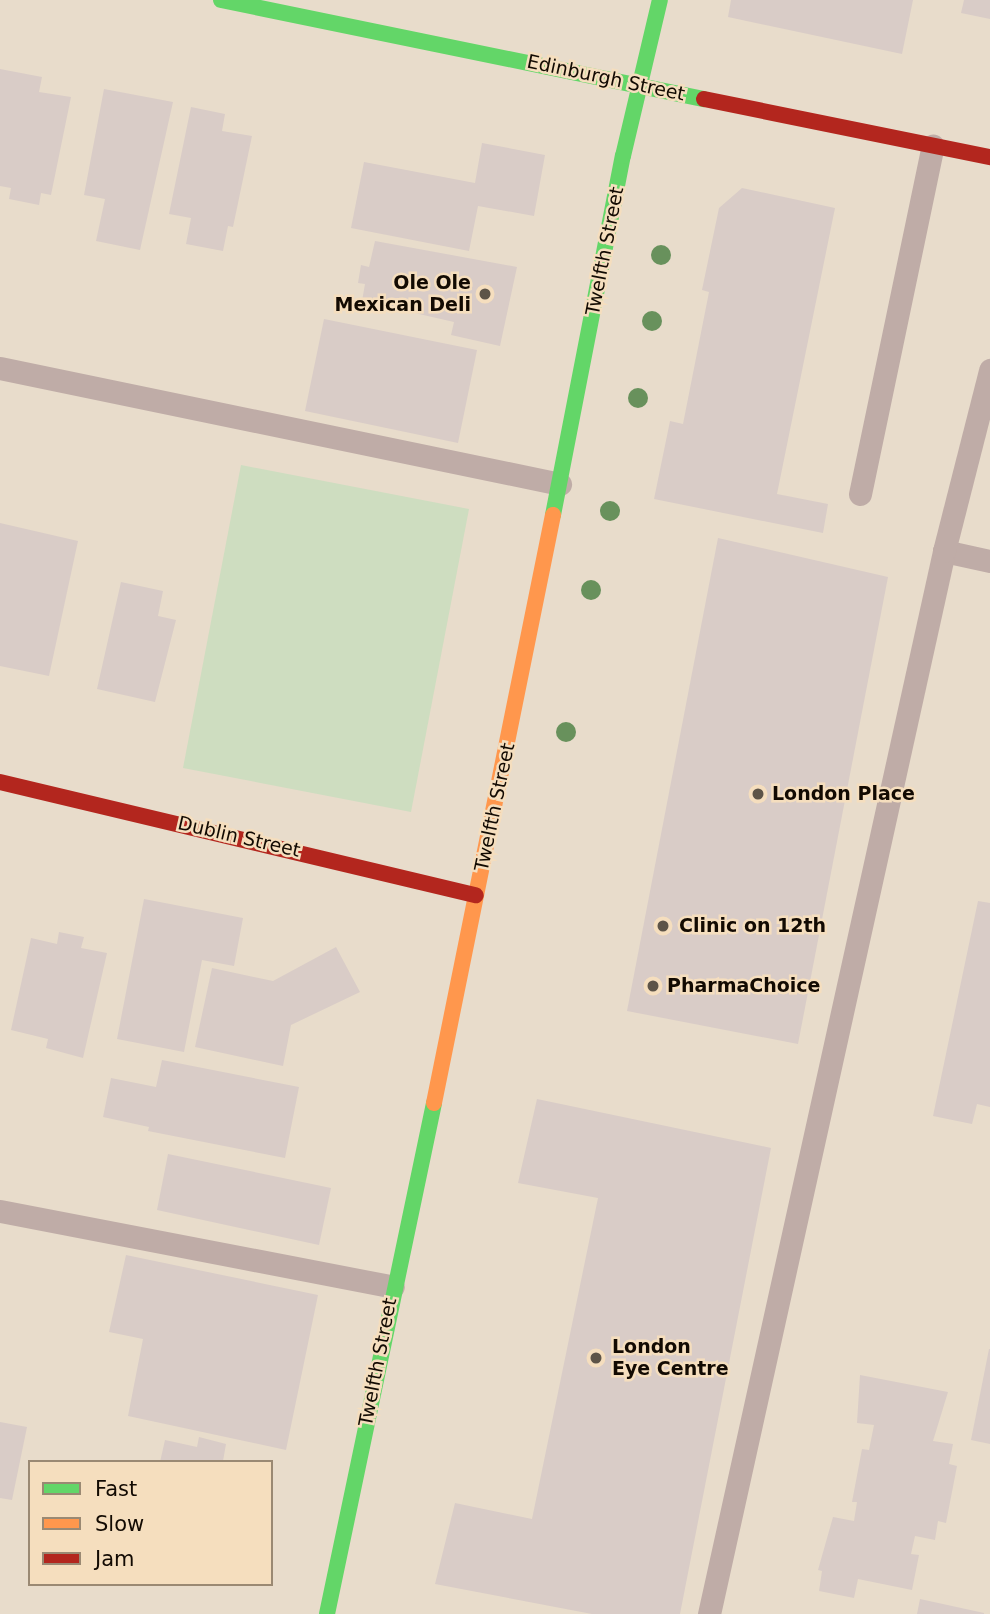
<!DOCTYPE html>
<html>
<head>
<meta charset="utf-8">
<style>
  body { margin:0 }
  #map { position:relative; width:990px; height:1614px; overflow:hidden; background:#e8dccb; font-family:"DejaVu Sans",sans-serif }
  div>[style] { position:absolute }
  .green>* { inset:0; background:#ceddc0 }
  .building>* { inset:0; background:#d9ccc7 }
  .lane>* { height:23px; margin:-11.5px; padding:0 11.5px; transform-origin:11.5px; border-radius:11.5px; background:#bfaca7 }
  .fast>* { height:16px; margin:-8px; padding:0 8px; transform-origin:8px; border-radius:8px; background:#63d668 }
  .slow>* { height:16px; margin:-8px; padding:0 8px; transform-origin:8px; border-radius:8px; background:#ff974d }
  .jam>* { height:16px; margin:-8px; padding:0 8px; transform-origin:8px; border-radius:8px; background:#b3261e }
  .trees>* { width:20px; height:20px; margin:-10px; border-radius:50%; background:#68915c }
  .dots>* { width:19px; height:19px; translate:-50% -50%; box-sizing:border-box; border:4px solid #f5debe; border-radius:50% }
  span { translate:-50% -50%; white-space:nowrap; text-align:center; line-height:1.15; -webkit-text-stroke:5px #f5debe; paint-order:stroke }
  .street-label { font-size:19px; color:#120a02 }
  .poi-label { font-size:19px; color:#120a02; font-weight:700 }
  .right { translate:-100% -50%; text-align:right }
  .left { translate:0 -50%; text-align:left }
  .legend { position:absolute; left:28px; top:1460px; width:245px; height:126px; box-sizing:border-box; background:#f5debe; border:2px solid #9a8973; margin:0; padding:9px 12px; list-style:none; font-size:21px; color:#120a02 }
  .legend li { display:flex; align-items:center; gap:14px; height:35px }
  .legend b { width:35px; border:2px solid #9a8973 }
</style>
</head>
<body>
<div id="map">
  <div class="green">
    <div style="clip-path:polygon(241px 465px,469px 509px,411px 812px,183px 768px)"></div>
  </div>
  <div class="building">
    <div style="clip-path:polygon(731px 0,913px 0,902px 54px,728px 17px)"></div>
    <div style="clip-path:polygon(964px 0,990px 0,990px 19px,961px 13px)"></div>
    <div style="clip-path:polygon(0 69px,42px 77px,39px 92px,71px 97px,51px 195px,41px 193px,39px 205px,9px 199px,11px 188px,0 186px)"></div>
    <div style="clip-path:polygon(104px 89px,173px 102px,140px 250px,96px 241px,105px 199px,84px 195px)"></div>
    <div style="clip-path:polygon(191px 107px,225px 114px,222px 131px,252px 136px,233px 227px,228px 226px,223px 251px,186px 244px,191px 218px,169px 214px)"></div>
    <div style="clip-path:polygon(482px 143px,545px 155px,534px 216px,478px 206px,469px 251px,351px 228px,364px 162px,475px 183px)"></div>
    <div style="clip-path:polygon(742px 188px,835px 208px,777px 494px,828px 504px,823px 533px,654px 499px,670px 421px,683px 424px,709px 292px,702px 290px,719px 208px)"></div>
    <div style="clip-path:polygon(375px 241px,517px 267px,500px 346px,451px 335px,454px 322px,362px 301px,365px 284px,358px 283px,361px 265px,369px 267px)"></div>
    <div style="clip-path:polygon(324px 319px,477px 350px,458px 443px,305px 411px)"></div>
    <div style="clip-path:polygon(0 523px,78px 541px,49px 676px,0 666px)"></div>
    <div style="clip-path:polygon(718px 538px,888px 577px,798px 1044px,627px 1011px)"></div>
    <div style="clip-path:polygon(121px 582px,163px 591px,158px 616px,176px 620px,155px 702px,97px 689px)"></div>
    <div style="clip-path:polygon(144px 899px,243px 918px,234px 966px,202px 960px,184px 1052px,117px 1039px)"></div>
    <div style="clip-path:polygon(978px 901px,990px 903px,990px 1107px,977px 1104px,972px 1124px,933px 1116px)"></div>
    <div style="clip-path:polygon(59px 932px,84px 937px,81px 948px,107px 953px,83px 1058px,46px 1048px,48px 1039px,11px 1030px,31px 938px,57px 944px)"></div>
    <div style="clip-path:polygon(336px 947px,360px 992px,291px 1025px,283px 1066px,195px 1047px,212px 968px,273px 981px)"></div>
    <div style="clip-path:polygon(162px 1060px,299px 1087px,285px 1158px,148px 1131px,149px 1127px,103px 1117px,111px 1078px,156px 1087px)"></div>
    <div style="clip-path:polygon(537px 1099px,771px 1148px,680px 1614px,592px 1614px,435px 1584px,455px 1503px,532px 1519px,598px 1198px,518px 1183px)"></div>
    <div style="clip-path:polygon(168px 1154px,331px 1188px,319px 1245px,157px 1210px)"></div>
    <div style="clip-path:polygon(126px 1255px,318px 1295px,286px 1450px,128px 1416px,143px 1339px,109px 1332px)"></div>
    <div style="clip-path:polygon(989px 1349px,990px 1349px,990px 1444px,971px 1440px)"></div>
    <div style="clip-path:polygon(860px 1375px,948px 1392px,933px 1441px,953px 1444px,949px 1464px,957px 1466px,946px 1523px,938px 1521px,935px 1540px,915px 1536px,911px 1554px,919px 1555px,912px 1590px,858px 1579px,854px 1598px,819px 1591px,822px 1571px,818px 1570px,833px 1517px,854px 1521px,857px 1502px,852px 1502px,862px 1449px,869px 1450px,874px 1425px,857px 1423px)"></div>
    <div style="clip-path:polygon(0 1422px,27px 1427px,12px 1500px,0 1498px)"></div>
    <div style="clip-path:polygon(199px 1437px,226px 1444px,223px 1461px,160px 1462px,165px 1440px,197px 1447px)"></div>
    <div style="clip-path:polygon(920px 1599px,984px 1613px,984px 1614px,917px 1614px)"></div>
  </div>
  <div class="lane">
    <div style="left:0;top:368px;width:572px;rotate:11.7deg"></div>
    <div style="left:860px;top:494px;width:356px;rotate:-78.2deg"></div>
    <div style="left:944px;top:551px;width:47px;rotate:12.3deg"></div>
    <div style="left:0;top:1211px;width:400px;rotate:10.9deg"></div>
    <div style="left:709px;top:1614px;width:1089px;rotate:-77.53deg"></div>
    <div style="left:944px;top:551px;width:187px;rotate:-75.7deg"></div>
  </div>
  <div class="fast">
    <div style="left:221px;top:0;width:493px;rotate:11.6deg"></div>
    <div style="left:553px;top:515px;width:366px;rotate:-79deg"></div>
    <div style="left:623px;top:156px;width:160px;rotate:-76.7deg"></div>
    <div style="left:327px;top:1614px;width:522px;rotate:-78.17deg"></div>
  </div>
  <div class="slow">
    <div style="left:434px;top:1103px;width:600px;rotate:-78.56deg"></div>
  </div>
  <div class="jam">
    <div style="left:704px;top:99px;width:292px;rotate:11.5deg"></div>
    <div style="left:0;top:782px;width:489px;rotate:13.4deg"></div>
  </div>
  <div class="trees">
    <div style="left:661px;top:255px"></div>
    <div style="left:652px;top:321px"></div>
    <div style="left:638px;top:398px"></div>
    <div style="left:610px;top:511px"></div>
    <div style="left:591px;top:590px"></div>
    <div style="left:566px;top:732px"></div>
  </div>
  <div class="dots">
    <div style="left:485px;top:294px;background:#5d5448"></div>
    <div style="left:758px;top:794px;background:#5d5448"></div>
    <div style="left:663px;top:926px;background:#5d5448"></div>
    <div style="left:653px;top:986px;background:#5d5448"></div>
    <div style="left:596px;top:1358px;background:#5d5448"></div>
  </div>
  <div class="street-label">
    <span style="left:606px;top:78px;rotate:12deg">Edinburgh Street</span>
    <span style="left:605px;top:251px;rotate:-79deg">Twelfth Street</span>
    <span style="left:495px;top:807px;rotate:-78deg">Twelfth Street</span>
    <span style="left:239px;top:837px;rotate:13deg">Dublin Street</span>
    <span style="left:378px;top:1362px;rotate:-79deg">Twelfth Street</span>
  </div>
  <div class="poi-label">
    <span class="right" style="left:471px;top:294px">Ole Ole<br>Mexican Deli</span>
    <span class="left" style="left:772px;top:794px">London Place</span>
    <span class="left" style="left:679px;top:926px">Clinic on 12th</span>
    <span class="left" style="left:667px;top:986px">PharmaChoice</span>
    <span class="left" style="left:612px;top:1358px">London<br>Eye Centre</span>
  </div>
  <ul class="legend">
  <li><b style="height:9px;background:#63d668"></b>Fast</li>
  <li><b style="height:9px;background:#ff974d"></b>Slow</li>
  <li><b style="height:9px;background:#b3261e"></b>Jam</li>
  </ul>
</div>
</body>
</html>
